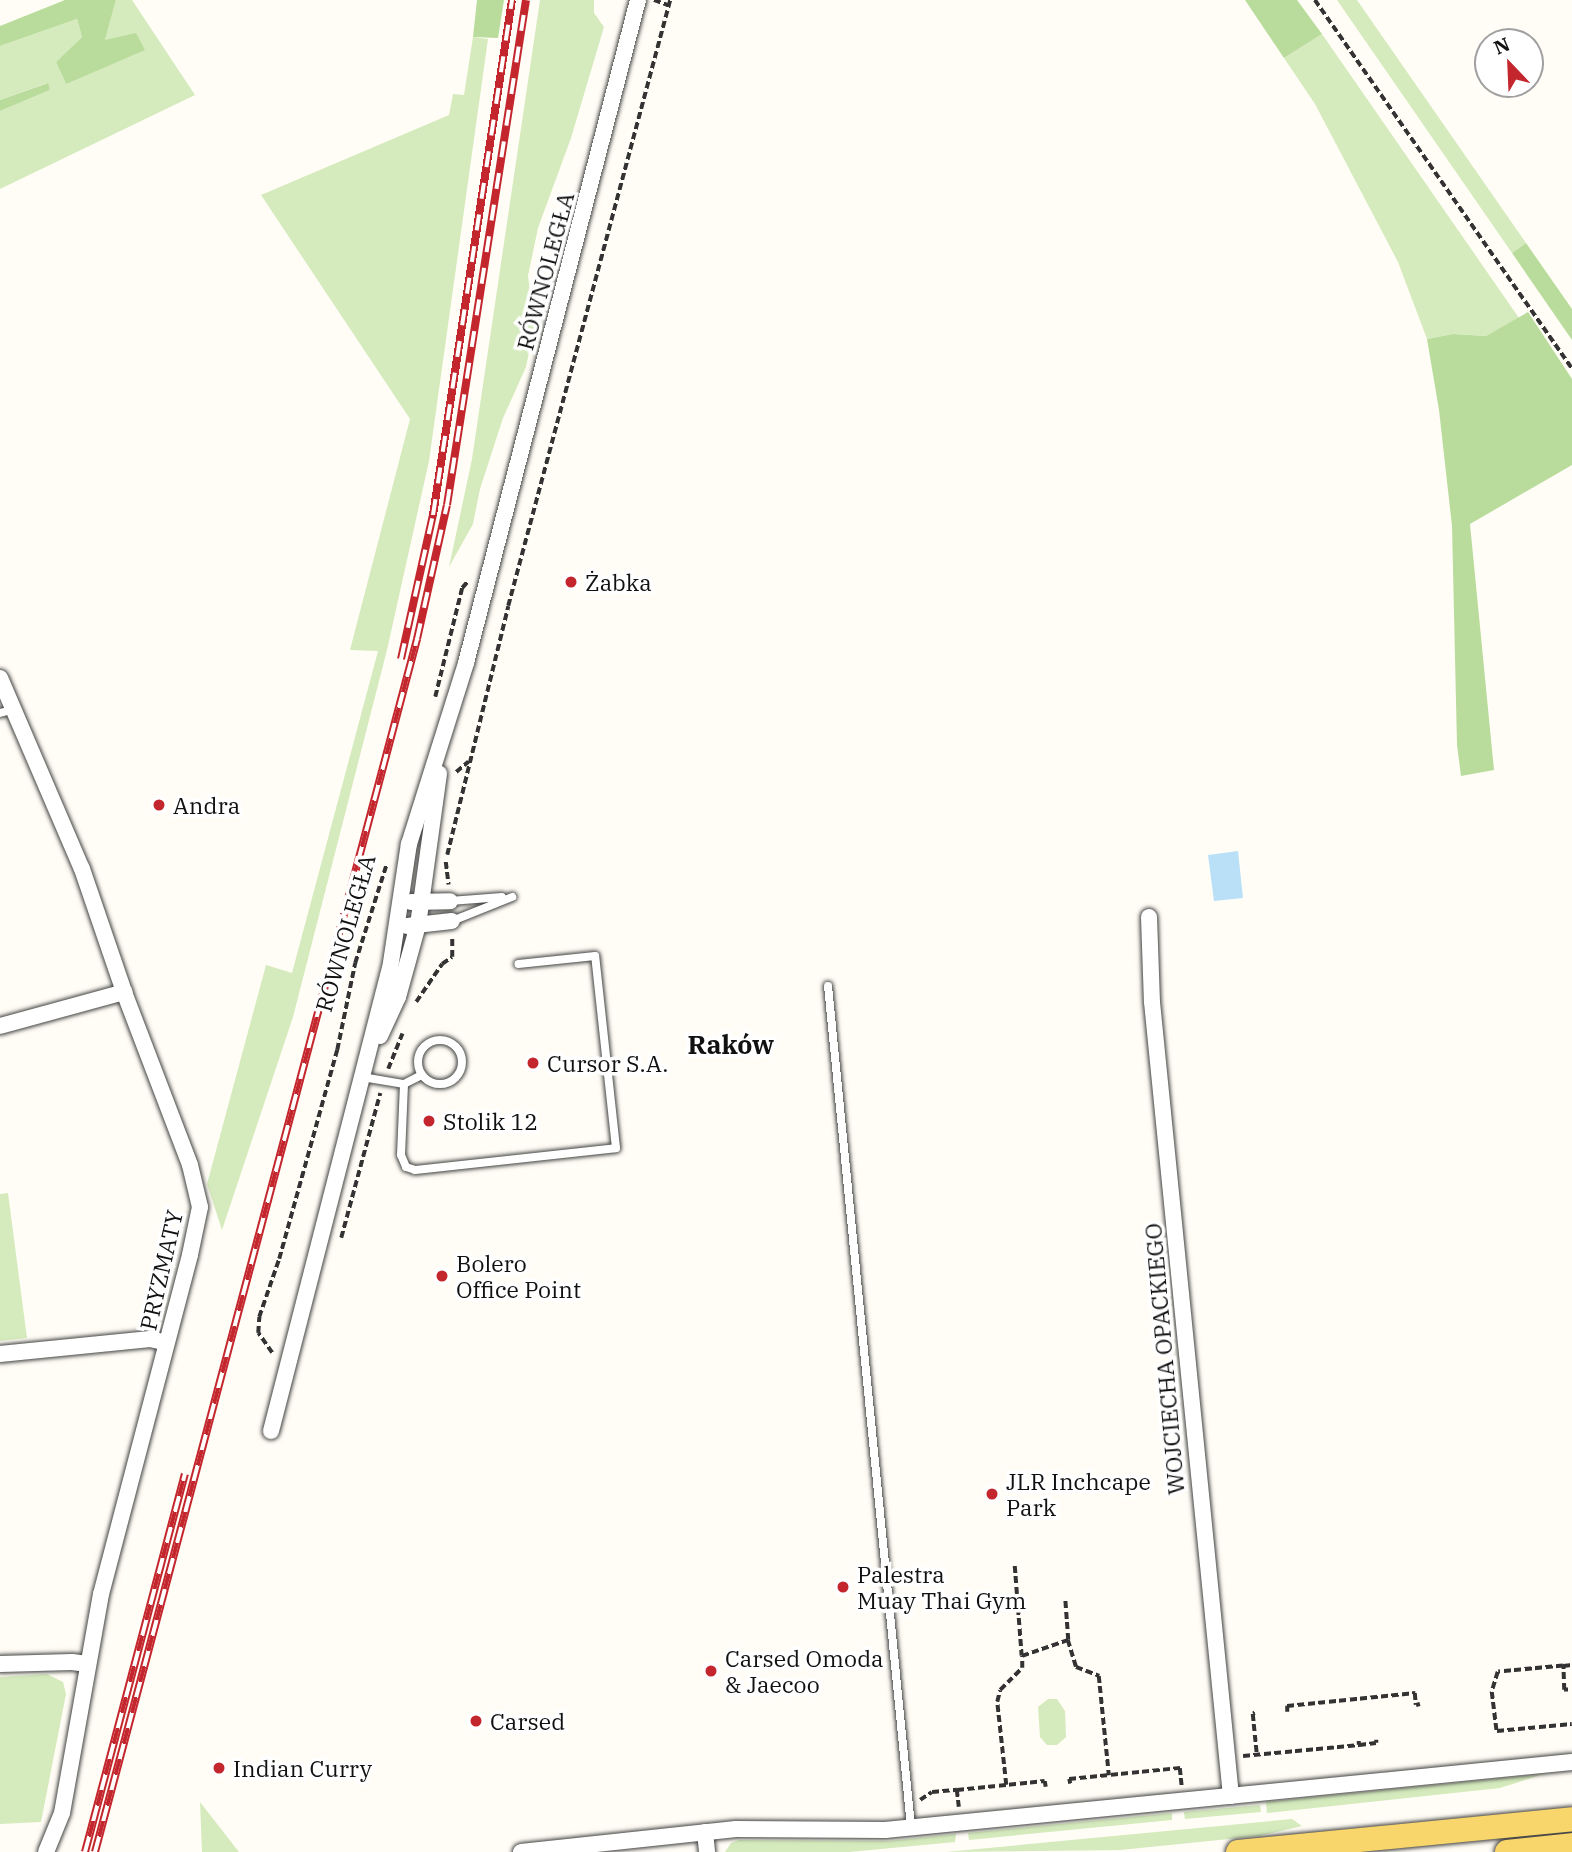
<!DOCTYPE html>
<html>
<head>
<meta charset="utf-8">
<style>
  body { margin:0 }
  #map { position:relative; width:1572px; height:1852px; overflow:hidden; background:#fffdf5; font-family:"IBM Plex Serif",serif }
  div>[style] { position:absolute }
  .green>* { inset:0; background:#d5ebbd }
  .forest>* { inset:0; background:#b9dc9c }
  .water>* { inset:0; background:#b9e0f7 }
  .path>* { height:3.5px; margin-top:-1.75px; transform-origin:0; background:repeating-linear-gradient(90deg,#333 0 7px,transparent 0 10.5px) }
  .roads { filter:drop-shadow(0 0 2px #444) drop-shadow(0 0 2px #444) }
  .service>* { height:8px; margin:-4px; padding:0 4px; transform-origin:4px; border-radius:4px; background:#fff }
  .service>.ring { margin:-4px; padding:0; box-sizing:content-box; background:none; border:8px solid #fff; border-radius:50% }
  .minor>* { height:16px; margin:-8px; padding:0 8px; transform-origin:8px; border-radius:8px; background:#fff }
  .primary>* { height:24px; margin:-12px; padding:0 12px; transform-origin:12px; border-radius:12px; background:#f9d66b }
  .rail>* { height:8px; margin-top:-4px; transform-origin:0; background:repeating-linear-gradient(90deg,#fff 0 16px,#c4262e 0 32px); box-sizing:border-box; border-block:2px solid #c4262e }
  .dots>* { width:19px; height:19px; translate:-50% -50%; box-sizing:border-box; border:4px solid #fff; border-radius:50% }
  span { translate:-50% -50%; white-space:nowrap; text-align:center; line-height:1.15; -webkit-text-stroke:7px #fff; paint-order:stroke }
  .street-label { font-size:23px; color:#111 }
  .poi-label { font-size:23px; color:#111 }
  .left { translate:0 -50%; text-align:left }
  .quarter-label { font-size:26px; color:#111; font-weight:700 }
  .north { position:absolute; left:1474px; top:28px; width:70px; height:70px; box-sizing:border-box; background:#fff; border:2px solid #a0a0a0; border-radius:50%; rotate:337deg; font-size:19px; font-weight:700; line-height:28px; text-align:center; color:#111 }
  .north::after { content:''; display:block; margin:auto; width:24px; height:32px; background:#c4262e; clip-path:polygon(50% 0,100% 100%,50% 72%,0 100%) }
</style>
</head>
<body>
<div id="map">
  <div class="green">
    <div style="clip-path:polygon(116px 0,132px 0,195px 95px,0 189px,0 111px,50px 90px,47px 83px,0 100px,0 46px,77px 19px,82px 37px,56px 62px,66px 84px,105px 40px)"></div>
    <div style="clip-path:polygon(540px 0,594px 0,594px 13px,604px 27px,571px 138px,538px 228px,528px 276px,534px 327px,526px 367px,503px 418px,480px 489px,473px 524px,449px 567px,472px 459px)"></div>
    <div style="clip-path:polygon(1337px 0,1357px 0,1526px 243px,1512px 253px)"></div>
    <div style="clip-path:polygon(1322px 34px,1519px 318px,1486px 336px,1453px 334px,1427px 339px,1398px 262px,1315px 104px,1284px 58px)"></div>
    <div style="clip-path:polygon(473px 37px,488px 39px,429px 461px,387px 650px,293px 1017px,222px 1230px,207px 1184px,266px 965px,292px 973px,378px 651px,350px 650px,410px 419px,261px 195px,449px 115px,453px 94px,464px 95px)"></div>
    <div style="clip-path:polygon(8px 1193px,27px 1338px,0 1341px,0 1194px)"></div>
    <div style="clip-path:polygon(47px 1674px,63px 1682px,66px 1694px,41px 1822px,0 1824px,0 1677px)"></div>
    <div style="clip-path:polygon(1048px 1699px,1057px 1699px,1065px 1711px,1066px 1737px,1057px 1745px,1047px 1745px,1040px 1737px,1038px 1707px)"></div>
    <div style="clip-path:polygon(1544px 1774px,1500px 1788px,1267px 1813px,1266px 1802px)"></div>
    <div style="clip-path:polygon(200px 1802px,239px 1852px,202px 1852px)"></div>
    <div style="clip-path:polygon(1260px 1805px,1261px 1812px,1185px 1819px,1184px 1812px)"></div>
    <div style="clip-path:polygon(1172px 1813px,1172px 1820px,969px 1840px,968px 1833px)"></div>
    <div style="clip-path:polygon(1292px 1819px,1302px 1826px,1259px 1836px,1120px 1850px,946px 1852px)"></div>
    <div style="clip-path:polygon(956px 1834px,955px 1842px,849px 1852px,725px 1852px,731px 1843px,739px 1840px,888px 1841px)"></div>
  </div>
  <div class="forest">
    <div style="clip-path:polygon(65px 0,116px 0,105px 40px,136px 33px,145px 50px,66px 84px,56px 62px,82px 37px,77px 19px,0 46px,0 26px)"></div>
    <div style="clip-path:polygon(477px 0,504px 0,498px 38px,473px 37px)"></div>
    <div style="clip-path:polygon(1245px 0,1297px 0,1322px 34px,1284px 58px)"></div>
    <div style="clip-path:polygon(48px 83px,50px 90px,0 111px,0 100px)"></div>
    <div style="clip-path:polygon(1526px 243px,1572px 309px,1572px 340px,1512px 253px)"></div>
    <div style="clip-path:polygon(1528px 312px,1572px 379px,1572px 465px,1470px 524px,1494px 770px,1461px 776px,1457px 745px,1452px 526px,1439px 410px,1427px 339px,1453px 334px,1486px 336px)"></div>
  </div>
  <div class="water">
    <div style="clip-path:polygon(1238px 851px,1243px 898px,1214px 901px,1208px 855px)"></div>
  </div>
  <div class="path">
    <div style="left:654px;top:0;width:15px;rotate:20deg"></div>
    <div style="left:1315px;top:0;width:449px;rotate:55.1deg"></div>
    <div style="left:435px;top:697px;width:112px;rotate:-76.1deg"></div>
    <div style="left:462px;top:588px;width:9px;rotate:-49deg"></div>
    <div style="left:456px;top:772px;width:16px;rotate:-40deg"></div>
    <div style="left:447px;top:855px;width:256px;rotate:-76.2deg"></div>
    <div style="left:508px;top:606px;width:627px;rotate:-75.03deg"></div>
    <div style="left:446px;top:862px;width:23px;rotate:83deg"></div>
    <div style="left:416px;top:1002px;width:46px;rotate:-55.6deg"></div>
    <div style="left:442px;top:964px;width:12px;rotate:-35deg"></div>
    <div style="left:452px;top:957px;width:19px;rotate:-90deg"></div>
    <div style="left:388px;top:1069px;width:38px;rotate:-68deg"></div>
    <div style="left:341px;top:1238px;width:150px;rotate:-74.9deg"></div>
    <div style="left:272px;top:1353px;width:24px;rotate:-125deg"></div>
    <div style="left:258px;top:1333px;width:16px;rotate:-86deg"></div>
    <div style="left:259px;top:1317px;width:61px;rotate:-71deg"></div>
    <div style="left:279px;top:1259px;width:217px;rotate:-74.5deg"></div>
    <div style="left:337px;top:1050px;width:89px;rotate:-78.3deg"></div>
    <div style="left:355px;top:963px;width:102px;rotate:-72.3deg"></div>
    <div style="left:1015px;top:1566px;width:90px;rotate:85.6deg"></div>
    <div style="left:1068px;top:1640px;width:28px;rotate:73deg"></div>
    <div style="left:1076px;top:1667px;width:25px;rotate:21deg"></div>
    <div style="left:1099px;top:1676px;width:100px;rotate:84.2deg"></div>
    <div style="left:1563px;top:1666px;width:9px;rotate:-6deg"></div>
    <div style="left:1568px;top:1690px;width:4px;rotate:180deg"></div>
    <div style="left:1564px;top:1690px;width:24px;rotate:-92deg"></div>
    <div style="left:1563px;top:1666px;width:65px;rotate:174.7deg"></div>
    <div style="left:1498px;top:1672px;width:21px;rotate:107deg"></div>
    <div style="left:1492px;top:1692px;width:39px;rotate:83deg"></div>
    <div style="left:1497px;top:1731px;width:75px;rotate:-5.3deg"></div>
    <div style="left:1287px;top:1712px;width:6px;rotate:-90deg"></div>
    <div style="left:1287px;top:1706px;width:129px;rotate:-5.8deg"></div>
    <div style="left:1415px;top:1693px;width:12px;rotate:85deg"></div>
    <div style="left:1416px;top:1705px;width:4px;rotate:-14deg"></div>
    <div style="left:1255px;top:1713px;width:2px;rotate:153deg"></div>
    <div style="left:1253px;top:1714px;width:40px;rotate:84.3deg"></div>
    <div style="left:1359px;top:1741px;width:4px;rotate:90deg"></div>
    <div style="left:1359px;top:1745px;width:17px;rotate:-7deg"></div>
    <div style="left:1376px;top:1743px;width:3px;rotate:-90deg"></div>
    <div style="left:1243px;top:1756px;width:117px;rotate:-5.4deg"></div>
    <div style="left:1070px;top:1784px;width:5px;rotate:-101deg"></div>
    <div style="left:1069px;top:1779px;width:112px;rotate:-5.7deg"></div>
    <div style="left:1180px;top:1768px;width:18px;rotate:84deg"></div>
    <div style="left:1006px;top:1785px;width:83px;rotate:-96.2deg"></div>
    <div style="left:997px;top:1702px;width:12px;rotate:-76deg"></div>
    <div style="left:1000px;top:1690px;width:31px;rotate:-45deg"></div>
    <div style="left:1022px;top:1668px;width:12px;rotate:-90deg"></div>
    <div style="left:1022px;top:1656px;width:49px;rotate:-19.2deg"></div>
    <div style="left:1068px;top:1640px;width:41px;rotate:-94.2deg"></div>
    <div style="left:957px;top:1790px;width:17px;rotate:83deg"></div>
    <div style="left:920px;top:1800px;width:14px;rotate:-34deg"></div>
    <div style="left:932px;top:1792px;width:25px;rotate:-5deg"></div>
    <div style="left:957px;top:1790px;width:88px;rotate:-5.8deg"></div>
    <div style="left:1045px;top:1781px;width:6px;rotate:81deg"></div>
  </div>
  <div class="roads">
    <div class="service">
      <div style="left:0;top:713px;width:16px;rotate:-15deg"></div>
      <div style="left:450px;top:901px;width:52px;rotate:-4.4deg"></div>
      <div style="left:452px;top:921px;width:65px;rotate:-21.8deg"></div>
      <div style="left:828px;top:986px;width:845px;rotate:84.36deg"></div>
      <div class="ring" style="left:418px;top:1040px;width:36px;height:36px"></div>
      <div style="left:362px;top:1077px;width:43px;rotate:9.5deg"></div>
      <div style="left:404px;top:1084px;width:20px;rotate:-27deg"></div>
      <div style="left:404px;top:1084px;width:71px;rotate:92.4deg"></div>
      <div style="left:401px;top:1155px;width:13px;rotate:67deg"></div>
      <div style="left:406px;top:1167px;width:9px;rotate:18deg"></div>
      <div style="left:415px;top:1170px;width:202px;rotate:-6.2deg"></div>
      <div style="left:616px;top:1148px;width:193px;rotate:-96.2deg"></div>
      <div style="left:595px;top:956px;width:77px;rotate:174.1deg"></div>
    </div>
    <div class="minor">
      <div style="left:0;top:678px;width:208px;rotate:66.8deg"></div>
      <div style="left:82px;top:869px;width:130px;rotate:71.1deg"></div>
      <div style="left:124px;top:992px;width:185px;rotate:69.1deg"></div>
      <div style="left:190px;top:1165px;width:43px;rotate:76.6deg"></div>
      <div style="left:200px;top:1207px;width:49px;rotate:101.8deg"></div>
      <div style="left:190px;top:1255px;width:350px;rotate:104.7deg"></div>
      <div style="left:101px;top:1594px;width:222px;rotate:100.1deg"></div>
      <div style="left:62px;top:1813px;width:42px;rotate:112.3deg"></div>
      <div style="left:411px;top:902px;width:39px;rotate:-1deg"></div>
      <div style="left:1149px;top:917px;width:85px;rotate:88deg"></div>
      <div style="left:1152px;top:1002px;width:798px;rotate:84.32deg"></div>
      <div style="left:407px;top:926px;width:45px;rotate:-6.3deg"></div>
      <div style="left:0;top:1026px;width:129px;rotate:-15.3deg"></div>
      <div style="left:380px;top:1036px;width:43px;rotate:-65.2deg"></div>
      <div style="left:398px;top:997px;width:75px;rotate:-74.5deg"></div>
      <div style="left:418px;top:925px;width:153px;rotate:-82.1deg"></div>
      <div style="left:0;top:1354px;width:151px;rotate:-5.7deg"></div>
      <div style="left:150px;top:1339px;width:17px;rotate:13deg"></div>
      <div style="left:271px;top:1431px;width:477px;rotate:-75.6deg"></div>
      <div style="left:390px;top:969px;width:126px;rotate:-81.4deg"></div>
      <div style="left:409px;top:844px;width:190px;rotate:-72.5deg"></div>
      <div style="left:466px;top:663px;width:685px;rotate:-75.46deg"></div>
      <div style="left:0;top:1664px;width:72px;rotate:-1.6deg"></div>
      <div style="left:72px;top:1662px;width:16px;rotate:7deg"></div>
      <div style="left:705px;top:1832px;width:20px;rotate:84deg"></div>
      <div style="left:521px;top:1852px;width:216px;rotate:-6.1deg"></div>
      <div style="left:736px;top:1829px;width:149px;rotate:0.4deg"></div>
      <div style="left:885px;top:1830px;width:690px;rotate:-5.65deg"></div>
    </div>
    <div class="primary">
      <div style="left:1238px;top:1852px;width:336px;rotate:-5.6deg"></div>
      <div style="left:1507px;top:1852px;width:65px;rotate:-6.1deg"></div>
    </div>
  </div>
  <div class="rail">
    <div style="left:401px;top:659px;width:148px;rotate:-77.5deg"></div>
    <div style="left:433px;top:515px;width:521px;rotate:-81.28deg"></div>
    <div style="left:85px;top:1852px;width:391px;rotate:-75.2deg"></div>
    <div style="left:95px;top:1852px;width:1255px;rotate:-75.13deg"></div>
    <div style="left:417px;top:639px;width:137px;rotate:-77.4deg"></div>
    <div style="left:447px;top:505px;width:511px;rotate:-81.11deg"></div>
  </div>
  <div class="dots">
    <div style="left:571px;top:582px;background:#c4262e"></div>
    <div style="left:159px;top:805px;background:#c4262e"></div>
    <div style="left:533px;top:1063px;background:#c4262e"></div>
    <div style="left:429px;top:1121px;background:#c4262e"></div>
    <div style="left:442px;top:1276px;background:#c4262e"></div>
    <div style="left:992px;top:1494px;background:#c4262e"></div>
    <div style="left:843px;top:1587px;background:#c4262e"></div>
    <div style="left:711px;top:1671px;background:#c4262e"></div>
    <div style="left:476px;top:1721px;background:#c4262e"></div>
    <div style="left:219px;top:1768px;background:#c4262e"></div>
  </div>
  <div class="street-label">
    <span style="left:545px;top:271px;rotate:-75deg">RÓWNOLEGŁA</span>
    <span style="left:345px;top:933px;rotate:-74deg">RÓWNOLEGŁA</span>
    <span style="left:161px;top:1270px;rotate:-77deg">PRYZMATY</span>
    <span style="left:1164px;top:1359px;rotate:-95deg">WOJCIECHA OPACKIEGO</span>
  </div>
  <div class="poi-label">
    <span class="left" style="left:585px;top:582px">Żabka</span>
    <span class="left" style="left:173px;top:805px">Andra</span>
    <span class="left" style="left:547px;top:1063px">Cursor S.A.</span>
    <span class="left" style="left:443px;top:1121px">Stolik 12</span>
    <span class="left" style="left:456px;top:1276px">Bolero<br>Office Point</span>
    <span class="left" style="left:1006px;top:1494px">JLR Inchcape<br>Park</span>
    <span class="left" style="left:857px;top:1587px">Palestra<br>Muay Thai Gym</span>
    <span class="left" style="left:725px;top:1671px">Carsed Omoda<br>&amp; Jaecoo</span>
    <span class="left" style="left:490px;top:1721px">Carsed</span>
    <span class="left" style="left:233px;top:1768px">Indian Curry</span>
  </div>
  <div class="quarter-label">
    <span style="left:731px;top:1045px">Raków</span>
  </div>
  <div class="north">N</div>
</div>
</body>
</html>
